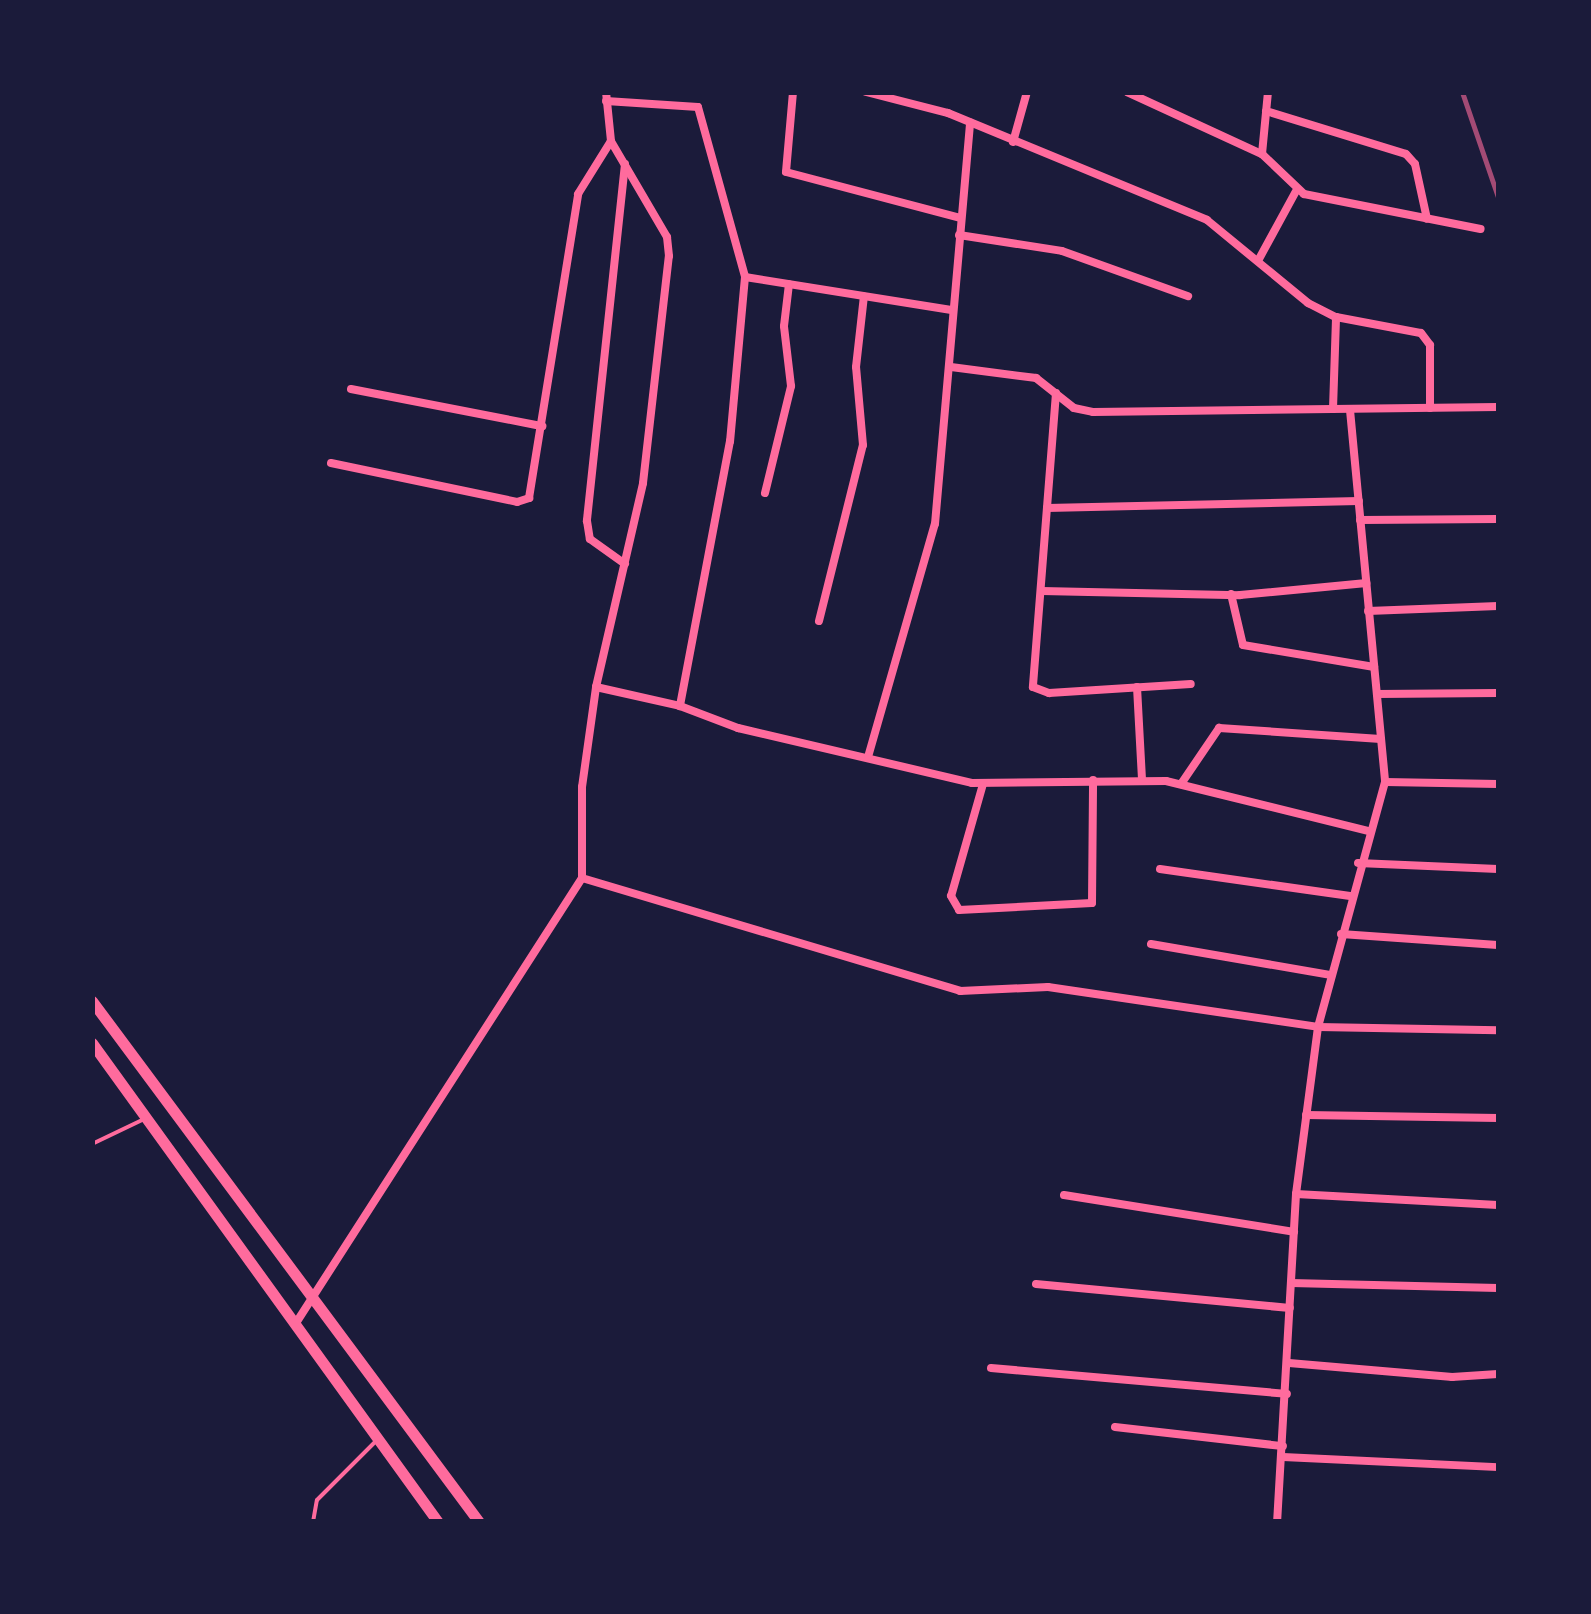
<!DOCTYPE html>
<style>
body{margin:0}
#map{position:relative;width:1591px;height:1614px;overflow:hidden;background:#1b1b3a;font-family:"Exo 2",sans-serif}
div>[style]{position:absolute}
.service>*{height:4px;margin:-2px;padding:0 2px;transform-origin:2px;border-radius:2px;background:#ff6b9d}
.minor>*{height:8px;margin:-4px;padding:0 4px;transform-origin:4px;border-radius:4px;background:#ff6b9d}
.primary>*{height:11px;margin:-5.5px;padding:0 5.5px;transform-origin:5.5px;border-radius:5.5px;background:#ff6b9d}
.rail>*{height:5px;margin:-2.5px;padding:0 2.5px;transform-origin:2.5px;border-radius:2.5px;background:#a44b75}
span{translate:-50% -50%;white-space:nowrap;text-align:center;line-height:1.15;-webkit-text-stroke:10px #1b1b3a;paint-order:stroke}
.frame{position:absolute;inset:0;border:95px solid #1b1b3a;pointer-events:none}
</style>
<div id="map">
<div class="service">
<div style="left:92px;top:1144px;width:55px;rotate:-25.6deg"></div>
<div style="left:313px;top:1522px;width:22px;rotate:-80deg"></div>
<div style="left:317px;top:1500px;width:82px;rotate:-45deg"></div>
</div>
<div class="minor">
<div style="left:793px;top:92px;width:80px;rotate:95deg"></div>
<div style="left:786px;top:172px;width:180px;rotate:14.8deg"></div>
<div style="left:866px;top:92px;width:85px;rotate:14.4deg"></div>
<div style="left:948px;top:113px;width:280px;rotate:22.4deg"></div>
<div style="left:1207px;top:220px;width:131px;rotate:39.4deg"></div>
<div style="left:1308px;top:303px;width:31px;rotate:27deg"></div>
<div style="left:1336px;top:317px;width:86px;rotate:10.7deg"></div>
<div style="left:1421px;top:333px;width:15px;rotate:53deg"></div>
<div style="left:1430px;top:345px;width:63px;rotate:90deg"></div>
<div style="left:1127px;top:92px;width:149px;rotate:24.7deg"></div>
<div style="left:1262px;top:154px;width:58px;rotate:43.6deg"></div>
<div style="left:1304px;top:194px;width:180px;rotate:11.2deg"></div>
<div style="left:606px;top:101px;width:92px;rotate:3.7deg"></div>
<div style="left:698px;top:107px;width:176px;rotate:74.5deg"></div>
<div style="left:745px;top:277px;width:165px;rotate:95.2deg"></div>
<div style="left:730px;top:441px;width:270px;rotate:100.7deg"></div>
<div style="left:1266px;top:111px;width:146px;rotate:17.1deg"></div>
<div style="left:1406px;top:154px;width:13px;rotate:48deg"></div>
<div style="left:1415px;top:164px;width:56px;rotate:77.7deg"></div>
<div style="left:1013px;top:142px;width:52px;rotate:-74.4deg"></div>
<div style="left:1262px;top:154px;width:62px;rotate:-84.5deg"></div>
<div style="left:625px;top:164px;width:359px;rotate:96.1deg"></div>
<div style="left:587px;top:521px;width:18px;rotate:81deg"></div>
<div style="left:590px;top:539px;width:43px;rotate:35.5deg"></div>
<div style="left:959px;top:235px;width:104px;rotate:8.8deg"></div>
<div style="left:1062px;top:251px;width:134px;rotate:19.7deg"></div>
<div style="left:1259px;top:259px;width:77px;rotate:-61.4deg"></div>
<div style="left:745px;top:277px;width:209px;rotate:9.1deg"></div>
<div style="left:951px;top:367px;width:86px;rotate:7.4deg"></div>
<div style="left:1036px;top:378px;width:48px;rotate:38.3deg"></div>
<div style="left:1074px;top:408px;width:19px;rotate:12deg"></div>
<div style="left:1093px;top:412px;width:405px;rotate:-0.7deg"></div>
<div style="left:351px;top:389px;width:195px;rotate:11deg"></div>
<div style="left:1056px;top:393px;width:295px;rotate:94.5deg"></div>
<div style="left:1033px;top:687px;width:17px;rotate:21deg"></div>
<div style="left:1049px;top:693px;width:142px;rotate:-3.6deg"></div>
<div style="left:1333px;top:409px;width:92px;rotate:-88.1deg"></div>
<div style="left:1350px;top:410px;width:374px;rotate:84.6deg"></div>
<div style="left:1385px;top:782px;width:254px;rotate:105.3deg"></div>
<div style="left:1318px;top:1027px;width:180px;rotate:1deg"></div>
<div style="left:331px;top:463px;width:190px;rotate:11.8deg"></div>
<div style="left:517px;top:502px;width:13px;rotate:-18deg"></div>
<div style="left:529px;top:498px;width:308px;rotate:-80.8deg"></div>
<div style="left:578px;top:194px;width:62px;rotate:-58.1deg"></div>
<div style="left:765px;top:493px;width:110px;rotate:-76.3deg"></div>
<div style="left:791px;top:386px;width:60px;rotate:-96.7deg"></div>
<div style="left:784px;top:326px;width:42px;rotate:-83.2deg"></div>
<div style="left:1047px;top:508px;width:312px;rotate:-1.3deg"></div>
<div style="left:1360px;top:520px;width:138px;rotate:-0.4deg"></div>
<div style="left:1042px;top:591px;width:198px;rotate:1.2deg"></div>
<div style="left:1240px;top:595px;width:127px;rotate:-5.4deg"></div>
<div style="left:1231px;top:594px;width:52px;rotate:76.8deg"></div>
<div style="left:1243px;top:645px;width:133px;rotate:9.5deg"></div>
<div style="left:1368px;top:611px;width:130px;rotate:-2.2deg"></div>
<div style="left:819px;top:621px;width:181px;rotate:-76deg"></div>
<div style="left:863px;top:445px;width:78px;rotate:-95.1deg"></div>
<div style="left:856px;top:367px;width:71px;rotate:-83.6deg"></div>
<div style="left:596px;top:687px;width:86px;rotate:12.7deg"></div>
<div style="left:680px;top:706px;width:62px;rotate:20.8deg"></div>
<div style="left:738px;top:728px;width:240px;rotate:13.2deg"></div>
<div style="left:972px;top:783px;width:194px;rotate:-0.6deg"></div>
<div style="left:1166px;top:781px;width:208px;rotate:13.9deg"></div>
<div style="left:1137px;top:687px;width:92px;rotate:86.9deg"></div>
<div style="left:1377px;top:694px;width:121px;rotate:-0.5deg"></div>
<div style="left:868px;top:757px;width:242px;rotate:-74deg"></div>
<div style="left:935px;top:524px;width:403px;rotate:-85deg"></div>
<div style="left:1385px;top:782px;width:113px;rotate:1deg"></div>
<div style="left:983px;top:784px;width:116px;rotate:105.9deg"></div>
<div style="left:951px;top:896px;width:16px;rotate:60deg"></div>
<div style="left:959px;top:910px;width:133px;rotate:-3deg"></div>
<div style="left:1092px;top:903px;width:123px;rotate:-89.5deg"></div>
<div style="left:1181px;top:784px;width:68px;rotate:-55.8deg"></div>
<div style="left:1219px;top:728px;width:162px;rotate:3.9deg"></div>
<div style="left:1358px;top:863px;width:140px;rotate:2.5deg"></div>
<div style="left:1160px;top:869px;width:192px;rotate:8.1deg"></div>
<div style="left:582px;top:878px;width:395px;rotate:16.6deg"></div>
<div style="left:960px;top:991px;width:88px;rotate:-2.6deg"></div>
<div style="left:1048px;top:987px;width:273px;rotate:8.4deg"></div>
<div style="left:1318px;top:1027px;width:168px;rotate:97.5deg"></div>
<div style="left:1296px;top:1194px;width:329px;rotate:93.3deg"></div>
<div style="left:1341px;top:934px;width:157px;rotate:4deg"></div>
<div style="left:1151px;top:944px;width:183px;rotate:9.8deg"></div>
<div style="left:1306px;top:1115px;width:192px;rotate:0.9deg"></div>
<div style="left:1296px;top:1194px;width:202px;rotate:3.1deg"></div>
<div style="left:1064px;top:1195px;width:233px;rotate:9.1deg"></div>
<div style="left:1291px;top:1283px;width:207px;rotate:1.4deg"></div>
<div style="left:1036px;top:1284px;width:255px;rotate:5.4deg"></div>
<div style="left:296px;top:1323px;width:529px;rotate:-57.27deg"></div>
<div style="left:582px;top:878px;width:91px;rotate:-90deg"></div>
<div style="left:582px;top:787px;width:101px;rotate:-82deg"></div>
<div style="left:596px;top:687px;width:209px;rotate:-77deg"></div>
<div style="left:643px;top:483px;width:228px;rotate:-83.5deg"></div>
<div style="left:669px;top:256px;width:19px;rotate:-96deg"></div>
<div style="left:667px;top:237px;width:111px;rotate:-120.3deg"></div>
<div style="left:611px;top:141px;width:49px;rotate:-95.8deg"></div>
<div style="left:1289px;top:1363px;width:164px;rotate:4.9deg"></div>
<div style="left:1452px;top:1377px;width:46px;rotate:-3.7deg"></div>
<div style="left:991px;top:1368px;width:297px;rotate:5deg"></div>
<div style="left:1115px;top:1427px;width:169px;rotate:6.5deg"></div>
<div style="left:1283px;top:1457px;width:215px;rotate:2.7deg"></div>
</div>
<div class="primary">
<div style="left:92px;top:1001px;width:649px;rotate:53.39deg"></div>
<div style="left:92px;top:1043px;width:591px;rotate:54.16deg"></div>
</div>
<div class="rail">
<div style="left:1462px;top:92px;width:111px;rotate:71.1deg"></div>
</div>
<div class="frame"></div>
</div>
